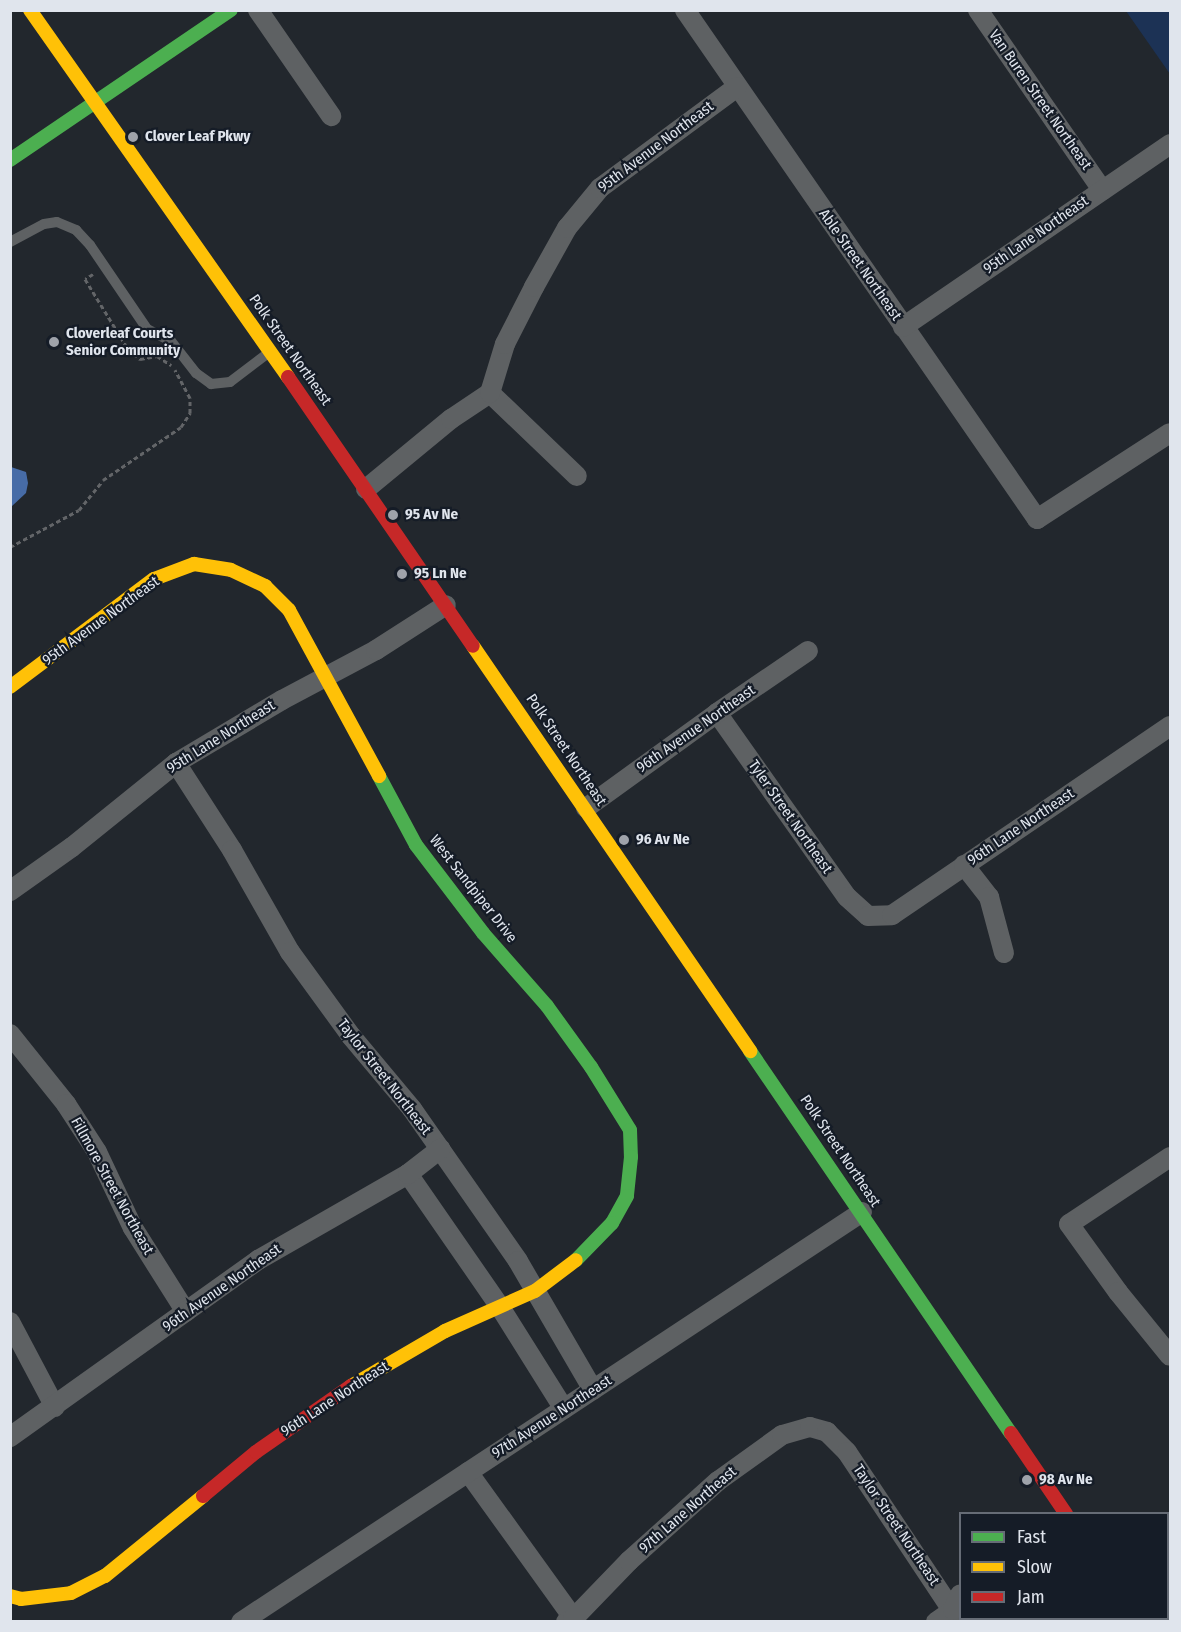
<!DOCTYPE html>
<style>
body{margin:0}
#map{position:relative;width:1181px;height:1632px;overflow:hidden;background:#22272d;font-family:"Fira Sans Condensed",sans-serif}
div>[style]{position:absolute}
.green>*{inset:0;background:#1c3255}
.water>*{inset:0;background:#476ca7}
.path>*{height:3px;margin-top:-1.5px;transform-origin:0;background:repeating-linear-gradient(90deg,#636568 0 4.5px,transparent 0 7.5px)}
.lane>*{height:10px;margin:-5px;padding:0 5px;transform-origin:5px;border-radius:5px;background:#5e6163}
.street>*{height:20px;margin:-10px;padding:0 10px;transform-origin:10px;border-radius:10px;background:#5e6163}
.fast>*{height:14px;margin:-7px;padding:0 7px;transform-origin:7px;border-radius:7px;background:#4caf50}
.slow>*{height:14px;margin:-7px;padding:0 7px;transform-origin:7px;border-radius:7px;background:#ffc107}
.jam>*{height:14px;margin:-7px;padding:0 7px;transform-origin:7px;border-radius:7px;background:#c62828}
.dots>*{width:16px;height:16px;translate:-50% -50%;box-sizing:border-box;border:3px solid #151c27;border-radius:50%}
span{translate:-50% -50%;white-space:nowrap;text-align:center;line-height:1.15;-webkit-text-stroke:4.5px #151c27;paint-order:stroke}
.street-label{font-size:15px;color:#e0e5ed}
.poi-label{font-size:15px;color:#e0e5ed;font-weight:700}
.left{translate:0 -50%;text-align:left}
.frame{position:absolute;inset:0;border:12px solid #e0e5ed;pointer-events:none}
.legend{position:absolute;left:959px;top:1512px;width:210px;height:108px;box-sizing:border-box;background:#151c27;border:2px solid #666c76;margin:0;padding:8px 10px;list-style:none;font-size:18px;color:#e0e5ed}
.legend li{display:flex;align-items:center;gap:12px;height:30px}
.legend b{width:30px;border:2px solid #666c76}
</style>
<div id="map">
<div class="green">
<div style="clip-path:polygon(1126px 11px,1170px 11px,1170px 74px)"></div>
</div>
<div class="water">
<div style="clip-path:polygon(11px 467px,26px 472px,28px 483px,26px 493px,11px 507px)"></div>
</div>
<div class="path">
<div style="left:93px;top:274px;width:9px;rotate:148deg"></div>
<div style="left:85px;top:279px;width:82px;rotate:58.4deg"></div>
<div style="left:128px;top:349px;width:16px;rotate:40deg"></div>
<div style="left:140px;top:359px;width:17px;rotate:-10deg"></div>
<div style="left:157px;top:356px;width:17px;rotate:33deg"></div>
<div style="left:10px;top:547px;width:78px;rotate:-28.2deg"></div>
<div style="left:79px;top:510px;width:38px;rotate:-51deg"></div>
<div style="left:103px;top:480px;width:94px;rotate:-34.2deg"></div>
<div style="left:181px;top:427px;width:17px;rotate:-57deg"></div>
<div style="left:190px;top:413px;width:15px;rotate:-90deg"></div>
<div style="left:190px;top:398px;width:32px;rotate:-118deg"></div>
</div>
<div class="lane">
<div style="left:10px;top:242px;width:38px;rotate:-28deg"></div>
<div style="left:44px;top:224px;width:13px;rotate:-9deg"></div>
<div style="left:57px;top:222px;width:21px;rotate:23deg"></div>
<div style="left:76px;top:230px;width:21px;rotate:47deg"></div>
<div style="left:90px;top:245px;width:102px;rotate:55.8deg"></div>
<div style="left:147px;top:329px;width:27px;rotate:27deg"></div>
<div style="left:171px;top:341px;width:41px;rotate:52deg"></div>
<div style="left:196px;top:373px;width:19px;rotate:36deg"></div>
<div style="left:211px;top:384px;width:19px;rotate:-6deg"></div>
<div style="left:230px;top:382px;width:48px;rotate:-37.3deg"></div>
</div>
<div class="street">
<div style="left:258px;top:10px;width:129px;rotate:55.4deg"></div>
<div style="left:685px;top:10px;width:619px;rotate:55.33deg"></div>
<div style="left:1037px;top:519px;width:158px;rotate:-32.9deg"></div>
<div style="left:978px;top:10px;width:219px;rotate:55.4deg"></div>
<div style="left:903px;top:327px;width:324px;rotate:-34.4deg"></div>
<div style="left:490px;top:393px;width:120px;rotate:43.7deg"></div>
<div style="left:366px;top:489px;width:110px;rotate:-39.5deg"></div>
<div style="left:451px;top:419px;width:47px;rotate:-33.7deg"></div>
<div style="left:490px;top:393px;width:51px;rotate:-73deg"></div>
<div style="left:505px;top:344px;width:64px;rotate:-63deg"></div>
<div style="left:534px;top:287px;width:68px;rotate:-60.8deg"></div>
<div style="left:567px;top:228px;width:52px;rotate:-50.5deg"></div>
<div style="left:600px;top:188px;width:170px;rotate:-36.4deg"></div>
<div style="left:717px;top:713px;width:225px;rotate:54.8deg"></div>
<div style="left:847px;top:897px;width:28px;rotate:42deg"></div>
<div style="left:868px;top:916px;width:24px;rotate:-2deg"></div>
<div style="left:892px;top:915px;width:336px;rotate:-34.2deg"></div>
<div style="left:176px;top:763px;width:103px;rotate:57.2deg"></div>
<div style="left:232px;top:850px;width:117px;rotate:60.4deg"></div>
<div style="left:290px;top:952px;width:104px;rotate:54deg"></div>
<div style="left:351px;top:1036px;width:95px;rotate:50.1deg"></div>
<div style="left:412px;top:1109px;width:49px;rotate:55deg"></div>
<div style="left:440px;top:1149px;width:136px;rotate:55.1deg"></div>
<div style="left:518px;top:1261px;width:149px;rotate:59.8deg"></div>
<div style="left:586px;top:808px;width:162px;rotate:-35.9deg"></div>
<div style="left:717px;top:713px;width:110px;rotate:-34.3deg"></div>
<div style="left:964px;top:865px;width:41px;rotate:52deg"></div>
<div style="left:989px;top:897px;width:58px;rotate:75deg"></div>
<div style="left:10px;top:891px;width:76px;rotate:-35.4deg"></div>
<div style="left:72px;top:847px;width:134px;rotate:-38.9deg"></div>
<div style="left:176px;top:763px;width:123px;rotate:-30.7deg"></div>
<div style="left:282px;top:700px;width:106px;rotate:-28deg"></div>
<div style="left:376px;top:650px;width:83px;rotate:-32.7deg"></div>
<div style="left:10px;top:1034px;width:90px;rotate:51.3deg"></div>
<div style="left:66px;top:1104px;width:57px;rotate:57.1deg"></div>
<div style="left:97px;top:1152px;width:84px;rotate:64.7deg"></div>
<div style="left:133px;top:1228px;width:99px;rotate:57.8deg"></div>
<div style="left:1170px;top:1157px;width:121px;rotate:146.4deg"></div>
<div style="left:1069px;top:1224px;width:84px;rotate:54.2deg"></div>
<div style="left:1118px;top:1292px;width:82px;rotate:50.9deg"></div>
<div style="left:408px;top:1174px;width:162px;rotate:55.3deg"></div>
<div style="left:500px;top:1307px;width:120px;rotate:57.9deg"></div>
<div style="left:10px;top:1322px;width:96px;rotate:62.1deg"></div>
<div style="left:10px;top:1437px;width:305px;rotate:-35.5deg"></div>
<div style="left:258px;top:1260px;width:173px;rotate:-29.8deg"></div>
<div style="left:408px;top:1174px;width:41px;rotate:-38deg"></div>
<div style="left:468px;top:1472px;width:185px;rotate:54.2deg"></div>
<div style="left:241px;top:1622px;width:744px;rotate:-33.43deg"></div>
<div style="left:566px;top:1622px;width:8px;rotate:-23deg"></div>
<div style="left:573px;top:1619px;width:81px;rotate:-46deg"></div>
<div style="left:629px;top:1561px;width:120px;rotate:-42deg"></div>
<div style="left:718px;top:1481px;width:79px;rotate:-35.7deg"></div>
<div style="left:782px;top:1435px;width:29px;rotate:-16deg"></div>
<div style="left:810px;top:1427px;width:18px;rotate:16deg"></div>
<div style="left:827px;top:1432px;width:28px;rotate:45deg"></div>
<div style="left:847px;top:1452px;width:204px;rotate:56.4deg"></div>
<div style="left:936px;top:1622px;width:21px;rotate:-35deg"></div>
<div style="left:953px;top:1610px;width:17px;rotate:-66deg"></div>
</div>
<div class="fast">
<div style="left:10px;top:160px;width:267px;rotate:-34.2deg"></div>
<div style="left:379px;top:776px;width:78px;rotate:61.8deg"></div>
<div style="left:416px;top:845px;width:111px;rotate:52.7deg"></div>
<div style="left:483px;top:933px;width:97px;rotate:48.8deg"></div>
<div style="left:547px;top:1006px;width:75px;rotate:54.2deg"></div>
<div style="left:591px;top:1067px;width:74px;rotate:58.2deg"></div>
<div style="left:630px;top:1130px;width:27px;rotate:88deg"></div>
<div style="left:631px;top:1157px;width:39px;rotate:96deg"></div>
<div style="left:627px;top:1196px;width:31px;rotate:119deg"></div>
<div style="left:612px;top:1223px;width:52px;rotate:134.2deg"></div>
<div style="left:750px;top:1051px;width:463px;rotate:55.7deg"></div>
<div style="left:1135px;top:1618px;width:4px;rotate:63deg"></div>
</div>
<div class="slow">
<div style="left:30px;top:10px;width:449px;rotate:54.9deg"></div>
<div style="left:473px;top:646px;width:491px;rotate:55.6deg"></div>
<div style="left:10px;top:687px;width:180px;rotate:-36.9deg"></div>
<div style="left:154px;top:579px;width:43px;rotate:-20.6deg"></div>
<div style="left:194px;top:564px;width:37px;rotate:9deg"></div>
<div style="left:231px;top:570px;width:38px;rotate:25deg"></div>
<div style="left:265px;top:586px;width:34px;rotate:45deg"></div>
<div style="left:289px;top:610px;width:189px;rotate:61.5deg"></div>
<div style="left:351px;top:1386px;width:109px;rotate:-30.3deg"></div>
<div style="left:445px;top:1331px;width:98px;rotate:-24deg"></div>
<div style="left:535px;top:1291px;width:51px;rotate:-37.1deg"></div>
<div style="left:10px;top:1596px;width:11px;rotate:15deg"></div>
<div style="left:21px;top:1599px;width:50px;rotate:-6.8deg"></div>
<div style="left:71px;top:1593px;width:38px;rotate:-27deg"></div>
<div style="left:105px;top:1576px;width:127px;rotate:-39.2deg"></div>
</div>
<div class="jam">
<div style="left:288px;top:377px;width:326px;rotate:55.5deg"></div>
<div style="left:1011px;top:1433px;width:98px;rotate:55.8deg"></div>
<div style="left:203px;top:1496px;width:69px;rotate:-39.7deg"></div>
<div style="left:256px;top:1452px;width:116px;rotate:-34.8deg"></div>
</div>
<div class="dots">
<div style="left:133px;top:137px;background:#9ea2aa"></div>
<div style="left:54px;top:342px;background:#9ea2aa"></div>
<div style="left:393px;top:515px;background:#9ea2aa"></div>
<div style="left:402px;top:574px;background:#9ea2aa"></div>
<div style="left:624px;top:840px;background:#9ea2aa"></div>
<div style="left:1027px;top:1480px;background:#9ea2aa"></div>
</div>
<div class="street-label">
<span style="left:1040px;top:100px;rotate:55deg">Van Buren Street Northeast</span>
<span style="left:656px;top:147px;rotate:-37deg">95th Avenue Northeast</span>
<span style="left:1036px;top:235px;rotate:-35deg">95th Lane Northeast</span>
<span style="left:860px;top:265px;rotate:55deg">Able Street Northeast</span>
<span style="left:290px;top:350px;rotate:55deg">Polk Street Northeast</span>
<span style="left:101px;top:621px;rotate:-36deg">95th Avenue Northeast</span>
<span style="left:696px;top:729px;rotate:-35deg">96th Avenue Northeast</span>
<span style="left:221px;top:737px;rotate:-32deg">95th Lane Northeast</span>
<span style="left:566px;top:750px;rotate:56deg">Polk Street Northeast</span>
<span style="left:790px;top:817px;rotate:55deg">Tyler Street Northeast</span>
<span style="left:1021px;top:827px;rotate:-34deg">96th Lane Northeast</span>
<span style="left:473px;top:889px;rotate:52deg">West Sandpiper Drive</span>
<span style="left:384px;top:1077px;rotate:52deg">Taylor Street Northeast</span>
<span style="left:840px;top:1151px;rotate:56deg">Polk Street Northeast</span>
<span style="left:112px;top:1186px;rotate:61deg">Fillmore Street Northeast</span>
<span style="left:222px;top:1288px;rotate:-35deg">96th Avenue Northeast</span>
<span style="left:335px;top:1399px;rotate:-33deg">96th Lane Northeast</span>
<span style="left:552px;top:1417px;rotate:-33deg">97th Avenue Northeast</span>
<span style="left:688px;top:1510px;rotate:-41deg">97th Lane Northeast</span>
<span style="left:896px;top:1525px;rotate:56deg">Taylor Street Northeast</span>
</div>
<div class="poi-label">
<span class="left" style="left:145px;top:137px">Clover Leaf Pkwy</span>
<span class="left" style="left:66px;top:342px">Cloverleaf Courts<br>Senior Community</span>
<span class="left" style="left:405px;top:515px">95 Av Ne</span>
<span class="left" style="left:414px;top:574px">95 Ln Ne</span>
<span class="left" style="left:636px;top:840px">96 Av Ne</span>
<span class="left" style="left:1039px;top:1480px">98 Av Ne</span>
</div>
<div class="frame"></div>
<ul class="legend">
<li><b style="height:8px;background:#4caf50"></b>Fast</li>
<li><b style="height:8px;background:#ffc107"></b>Slow</li>
<li><b style="height:8px;background:#c62828"></b>Jam</li>
</ul>
</div>
